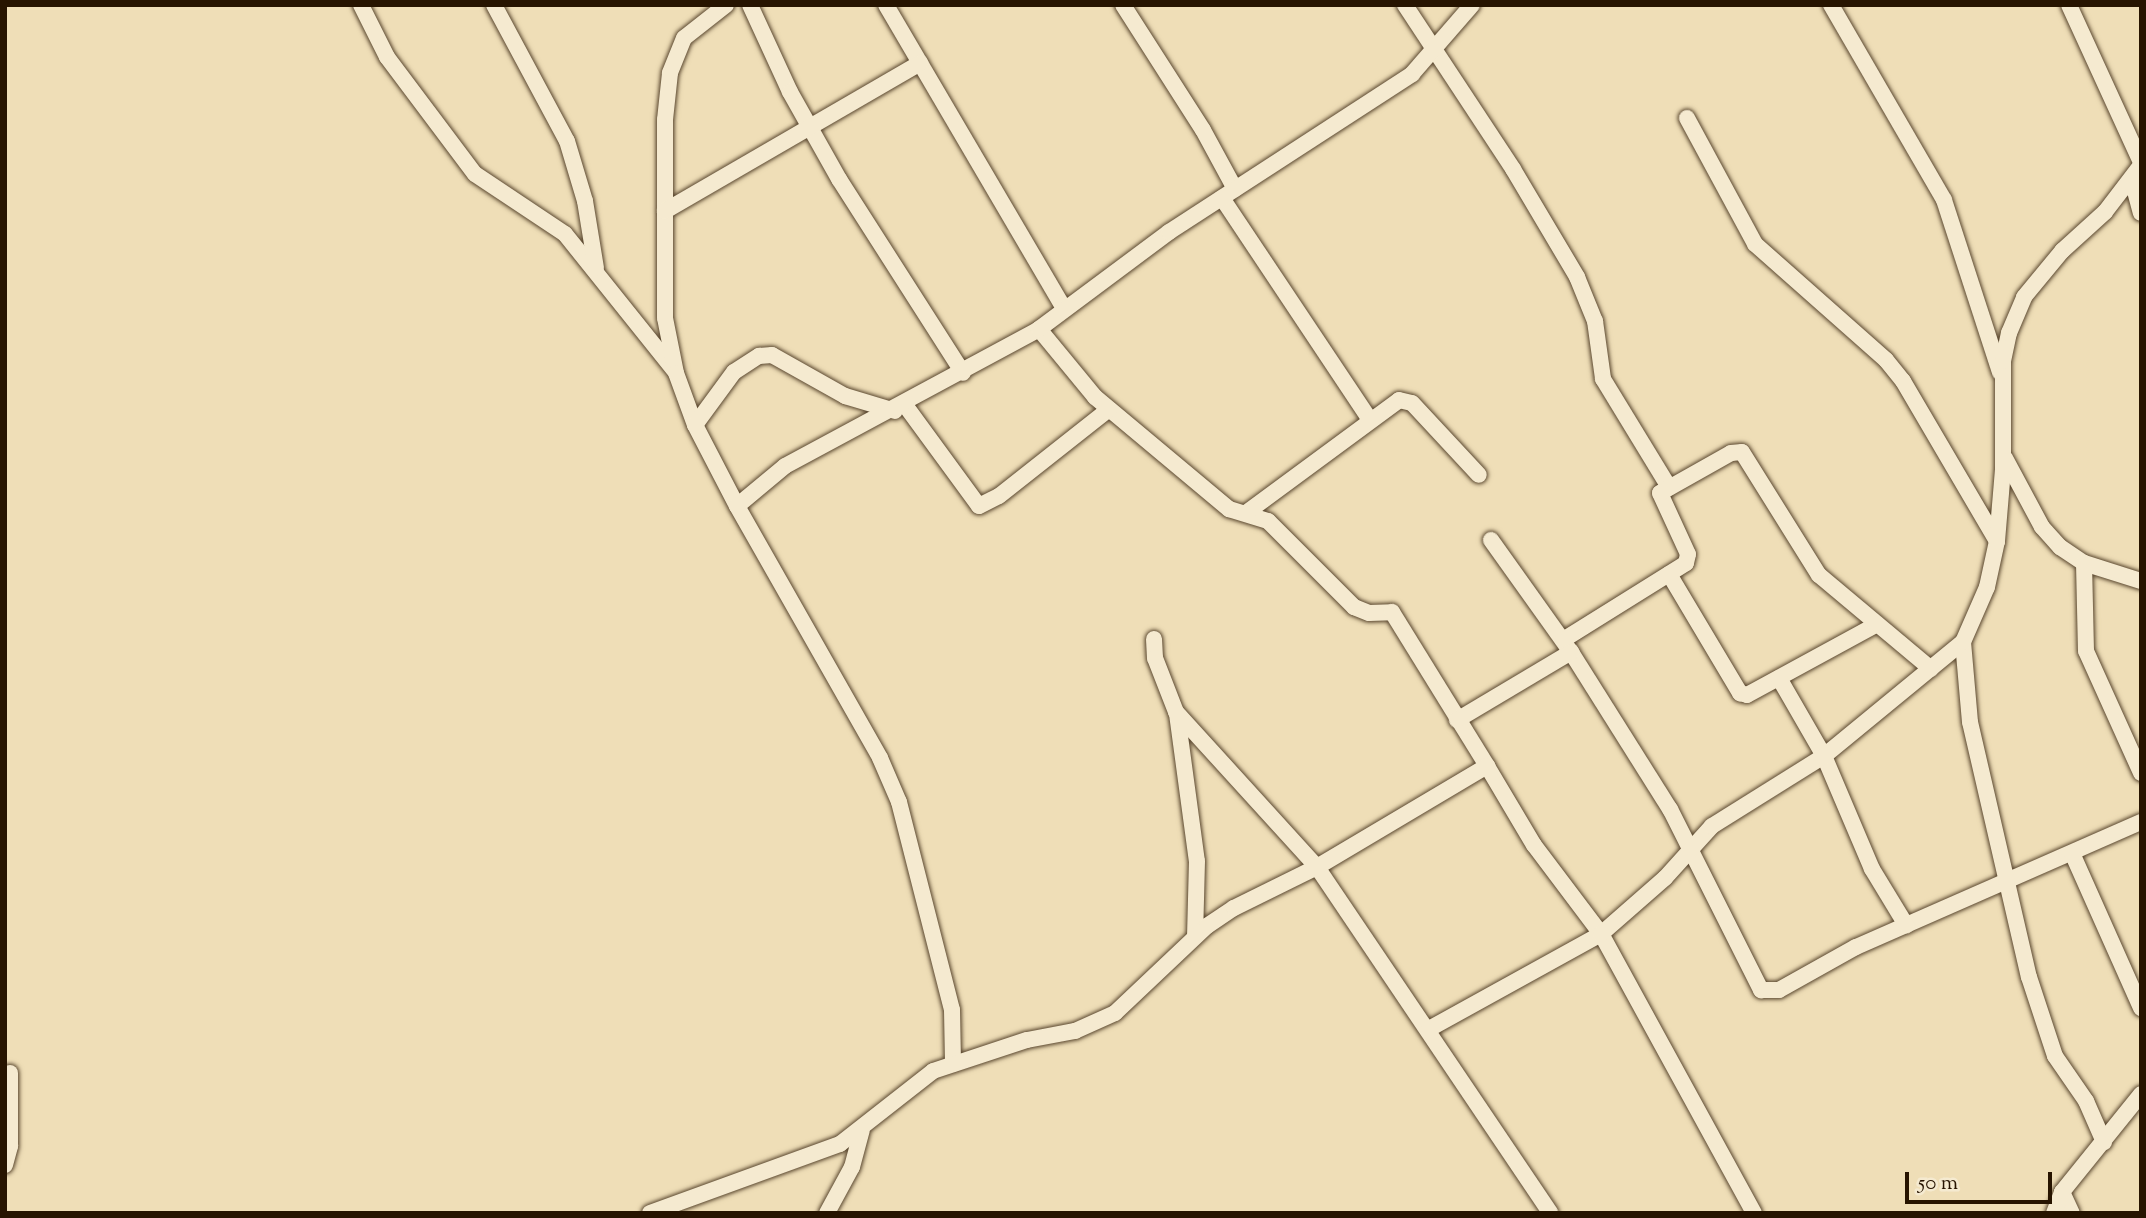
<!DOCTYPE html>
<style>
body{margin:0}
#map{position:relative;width:2146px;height:1218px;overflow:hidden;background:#efdeb7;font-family:"Sorts Mill Goudy",serif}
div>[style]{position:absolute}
.roads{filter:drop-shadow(0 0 2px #59462e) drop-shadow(0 0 2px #59462e)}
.minor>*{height:16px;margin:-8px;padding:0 8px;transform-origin:8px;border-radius:8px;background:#f5ead0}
span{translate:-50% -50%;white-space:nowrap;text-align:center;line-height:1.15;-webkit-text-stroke:7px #f5ead0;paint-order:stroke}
.frame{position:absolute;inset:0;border:7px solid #271400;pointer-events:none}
.scale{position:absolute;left:1905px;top:1172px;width:147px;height:32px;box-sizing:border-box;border:4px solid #271400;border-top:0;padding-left:9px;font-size:21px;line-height:24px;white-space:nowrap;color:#271400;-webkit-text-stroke:5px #f5ead0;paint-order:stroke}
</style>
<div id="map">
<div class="roads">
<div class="minor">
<div style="left:361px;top:5px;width:58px;rotate:63.4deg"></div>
<div style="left:387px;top:57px;width:146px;rotate:53.1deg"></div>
<div style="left:475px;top:174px;width:108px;rotate:33.7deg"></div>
<div style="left:565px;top:234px;width:174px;rotate:51.3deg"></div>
<div style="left:494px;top:5px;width:154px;rotate:61.8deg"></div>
<div style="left:567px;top:141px;width:63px;rotate:73.3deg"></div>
<div style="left:585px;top:201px;width:68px;rotate:80.7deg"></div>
<div style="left:726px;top:5px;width:53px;rotate:141.8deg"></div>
<div style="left:684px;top:38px;width:38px;rotate:112deg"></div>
<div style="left:670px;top:73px;width:47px;rotate:96.1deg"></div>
<div style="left:665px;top:120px;width:198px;rotate:90deg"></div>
<div style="left:665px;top:318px;width:56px;rotate:78.7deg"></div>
<div style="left:676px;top:373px;width:55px;rotate:69.9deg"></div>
<div style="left:695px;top:425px;width:91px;rotate:62.6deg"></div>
<div style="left:737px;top:506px;width:290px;rotate:60.4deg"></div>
<div style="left:880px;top:758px;width:48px;rotate:66.6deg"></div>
<div style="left:899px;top:802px;width:215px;rotate:75.7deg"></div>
<div style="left:952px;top:1010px;width:54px;rotate:88.9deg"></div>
<div style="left:750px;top:5px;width:96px;rotate:65.3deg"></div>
<div style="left:790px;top:92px;width:100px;rotate:60.6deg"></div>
<div style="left:839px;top:179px;width:230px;rotate:57.4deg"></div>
<div style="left:886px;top:5px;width:352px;rotate:59.6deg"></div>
<div style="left:1123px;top:5px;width:148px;rotate:57.4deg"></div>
<div style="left:1203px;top:130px;width:67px;rotate:61.5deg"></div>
<div style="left:1405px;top:5px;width:196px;rotate:56.6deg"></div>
<div style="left:1513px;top:169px;width:126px;rotate:59.3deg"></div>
<div style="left:1577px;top:277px;width:48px;rotate:67.8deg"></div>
<div style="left:1595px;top:321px;width:59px;rotate:82.1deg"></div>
<div style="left:1603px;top:379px;width:127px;rotate:58.6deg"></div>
<div style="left:1831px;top:5px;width:225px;rotate:59.9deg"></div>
<div style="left:1944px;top:200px;width:181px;rotate:72deg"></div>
<div style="left:2069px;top:5px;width:173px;rotate:65.4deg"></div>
<div style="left:1687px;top:118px;width:143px;rotate:61.6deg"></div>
<div style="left:1755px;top:244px;width:175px;rotate:41.5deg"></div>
<div style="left:1886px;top:360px;width:27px;rotate:51deg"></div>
<div style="left:1903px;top:381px;width:186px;rotate:59.6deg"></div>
<div style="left:2132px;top:180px;width:34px;rotate:75deg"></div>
<div style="left:1222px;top:198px;width:267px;rotate:56.3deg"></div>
<div style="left:665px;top:211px;width:295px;rotate:-30.1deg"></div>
<div style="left:1039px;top:329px;width:88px;rotate:50.5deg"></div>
<div style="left:1095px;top:397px;width:175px;rotate:39.9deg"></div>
<div style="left:1229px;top:509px;width:41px;rotate:17.1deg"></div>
<div style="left:1268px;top:521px;width:122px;rotate:45deg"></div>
<div style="left:1354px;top:607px;width:16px;rotate:22deg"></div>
<div style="left:1369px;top:613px;width:23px;rotate:-2deg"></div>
<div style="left:1392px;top:612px;width:181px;rotate:58.3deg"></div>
<div style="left:905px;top:405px;width:125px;rotate:53.8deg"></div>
<div style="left:979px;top:506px;width:22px;rotate:-27deg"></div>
<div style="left:999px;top:496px;width:140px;rotate:-38.3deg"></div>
<div style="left:695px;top:425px;width:66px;rotate:-53.7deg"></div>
<div style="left:734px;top:372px;width:30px;rotate:-33deg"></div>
<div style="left:759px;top:356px;width:13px;rotate:-4deg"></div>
<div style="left:772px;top:355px;width:84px;rotate:29.3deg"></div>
<div style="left:845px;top:396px;width:52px;rotate:16.7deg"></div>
<div style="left:2005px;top:458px;width:78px;rotate:61.8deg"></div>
<div style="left:2042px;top:527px;width:27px;rotate:48deg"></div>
<div style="left:2060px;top:547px;width:29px;rotate:34deg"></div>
<div style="left:2084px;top:563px;width:60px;rotate:17.5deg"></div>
<div style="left:737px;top:506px;width:62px;rotate:-39.8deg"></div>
<div style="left:785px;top:466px;width:289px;rotate:-28.3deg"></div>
<div style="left:1039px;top:329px;width:162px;rotate:-36.7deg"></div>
<div style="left:1169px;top:232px;width:290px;rotate:-33deg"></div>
<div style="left:1412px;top:74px;width:91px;rotate:-49deg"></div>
<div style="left:1246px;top:513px;width:190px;rotate:-36.4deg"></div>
<div style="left:1399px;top:400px;width:13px;rotate:13deg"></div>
<div style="left:1412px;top:403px;width:98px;rotate:47.1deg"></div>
<div style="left:1491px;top:540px;width:138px;rotate:54.5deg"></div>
<div style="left:1571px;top:652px;width:186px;rotate:57.8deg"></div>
<div style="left:1670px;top:809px;width:203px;rotate:63.3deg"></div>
<div style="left:1761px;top:990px;width:18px"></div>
<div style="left:1779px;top:990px;width:88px;rotate:-29.2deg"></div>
<div style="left:1856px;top:947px;width:311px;rotate:-23.7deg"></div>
<div style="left:2084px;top:563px;width:88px;rotate:88.7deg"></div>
<div style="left:2086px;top:651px;width:134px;rotate:65.7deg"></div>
<div style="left:1669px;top:574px;width:139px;rotate:59.2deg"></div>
<div style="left:1740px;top:693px;width:7px;rotate:16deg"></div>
<div style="left:1747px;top:695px;width:148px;rotate:-28.6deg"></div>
<div style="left:1154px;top:639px;width:19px;rotate:87deg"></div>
<div style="left:1155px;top:658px;width:58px;rotate:68.7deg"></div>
<div style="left:1176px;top:712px;width:210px;rotate:47.7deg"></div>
<div style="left:1317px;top:867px;width:417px;rotate:56deg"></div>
<div style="left:1563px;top:640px;width:145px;rotate:-32deg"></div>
<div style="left:1686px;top:563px;width:9px;rotate:-77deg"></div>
<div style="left:1688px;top:554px;width:67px;rotate:-114.7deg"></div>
<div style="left:1660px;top:493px;width:81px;rotate:-29.4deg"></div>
<div style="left:1731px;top:453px;width:11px;rotate:-5deg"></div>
<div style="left:1742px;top:452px;width:145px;rotate:58deg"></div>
<div style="left:1819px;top:575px;width:146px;rotate:40deg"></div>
<div style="left:1963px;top:642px;width:80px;rotate:85deg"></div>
<div style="left:1970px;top:722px;width:262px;rotate:77deg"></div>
<div style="left:2029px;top:977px;width:83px;rotate:71.8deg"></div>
<div style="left:2055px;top:1056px;width:55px;rotate:55.4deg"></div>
<div style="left:2086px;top:1101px;width:45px;rotate:66.3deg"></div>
<div style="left:1779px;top:678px;width:90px;rotate:60deg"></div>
<div style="left:1824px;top:756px;width:123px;rotate:67deg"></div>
<div style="left:1872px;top:869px;width:66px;rotate:58.7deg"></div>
<div style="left:1177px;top:714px;width:148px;rotate:82.3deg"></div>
<div style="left:1197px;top:861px;width:75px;rotate:91.5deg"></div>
<div style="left:1457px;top:720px;width:133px;rotate:-30.8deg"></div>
<div style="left:2072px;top:853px;width:170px;rotate:66deg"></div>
<div style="left:5px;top:1165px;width:20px;rotate:-75deg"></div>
<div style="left:10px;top:1146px;width:73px;rotate:-90deg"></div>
<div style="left:2062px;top:1192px;width:23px;rotate:65deg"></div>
<div style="left:650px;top:1213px;width:202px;rotate:-20deg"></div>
<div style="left:840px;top:1144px;width:118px;rotate:-38.1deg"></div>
<div style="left:933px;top:1071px;width:99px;rotate:-18.3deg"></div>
<div style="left:1027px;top:1040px;width:49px;rotate:-10.6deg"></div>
<div style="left:1075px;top:1031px;width:44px;rotate:-24.2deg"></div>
<div style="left:1115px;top:1013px;width:127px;rotate:-43.4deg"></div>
<div style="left:1207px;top:926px;width:32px;rotate:-34deg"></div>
<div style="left:1234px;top:908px;width:93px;rotate:-26.3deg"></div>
<div style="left:1317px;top:867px;width:198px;rotate:-30.7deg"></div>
<div style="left:1487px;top:766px;width:92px;rotate:59.3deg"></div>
<div style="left:1534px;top:845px;width:111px;rotate:53deg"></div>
<div style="left:1601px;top:934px;width:196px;rotate:151.1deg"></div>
<div style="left:827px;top:1213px;width:52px;rotate:-61.5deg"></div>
<div style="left:852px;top:1167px;width:38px;rotate:-75deg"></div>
<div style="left:1754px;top:1213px;width:318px;rotate:-118.7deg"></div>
<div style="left:1601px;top:934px;width:85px;rotate:-41.2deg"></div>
<div style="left:1665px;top:878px;width:70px;rotate:-47.9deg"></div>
<div style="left:1712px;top:826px;width:132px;rotate:-32deg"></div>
<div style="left:1824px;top:756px;width:180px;rotate:-39.4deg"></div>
<div style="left:1963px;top:642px;width:60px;rotate:-66.4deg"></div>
<div style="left:1987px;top:587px;width:47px;rotate:-77.7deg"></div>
<div style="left:1997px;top:541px;width:72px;rotate:-85.2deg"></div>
<div style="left:2003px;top:469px;width:108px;rotate:-90deg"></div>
<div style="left:2003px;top:361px;width:29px;rotate:-78deg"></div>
<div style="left:2009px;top:333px;width:39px;rotate:-67deg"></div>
<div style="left:2024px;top:297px;width:60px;rotate:-50.4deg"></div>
<div style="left:2062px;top:251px;width:58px;rotate:-42.2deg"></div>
<div style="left:2105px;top:212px;width:59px;rotate:-52.5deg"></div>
<div style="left:2054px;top:1213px;width:22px;rotate:-69deg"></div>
<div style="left:2062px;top:1192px;width:126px;rotate:-51.1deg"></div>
</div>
</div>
<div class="frame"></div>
<div class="scale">50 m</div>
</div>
